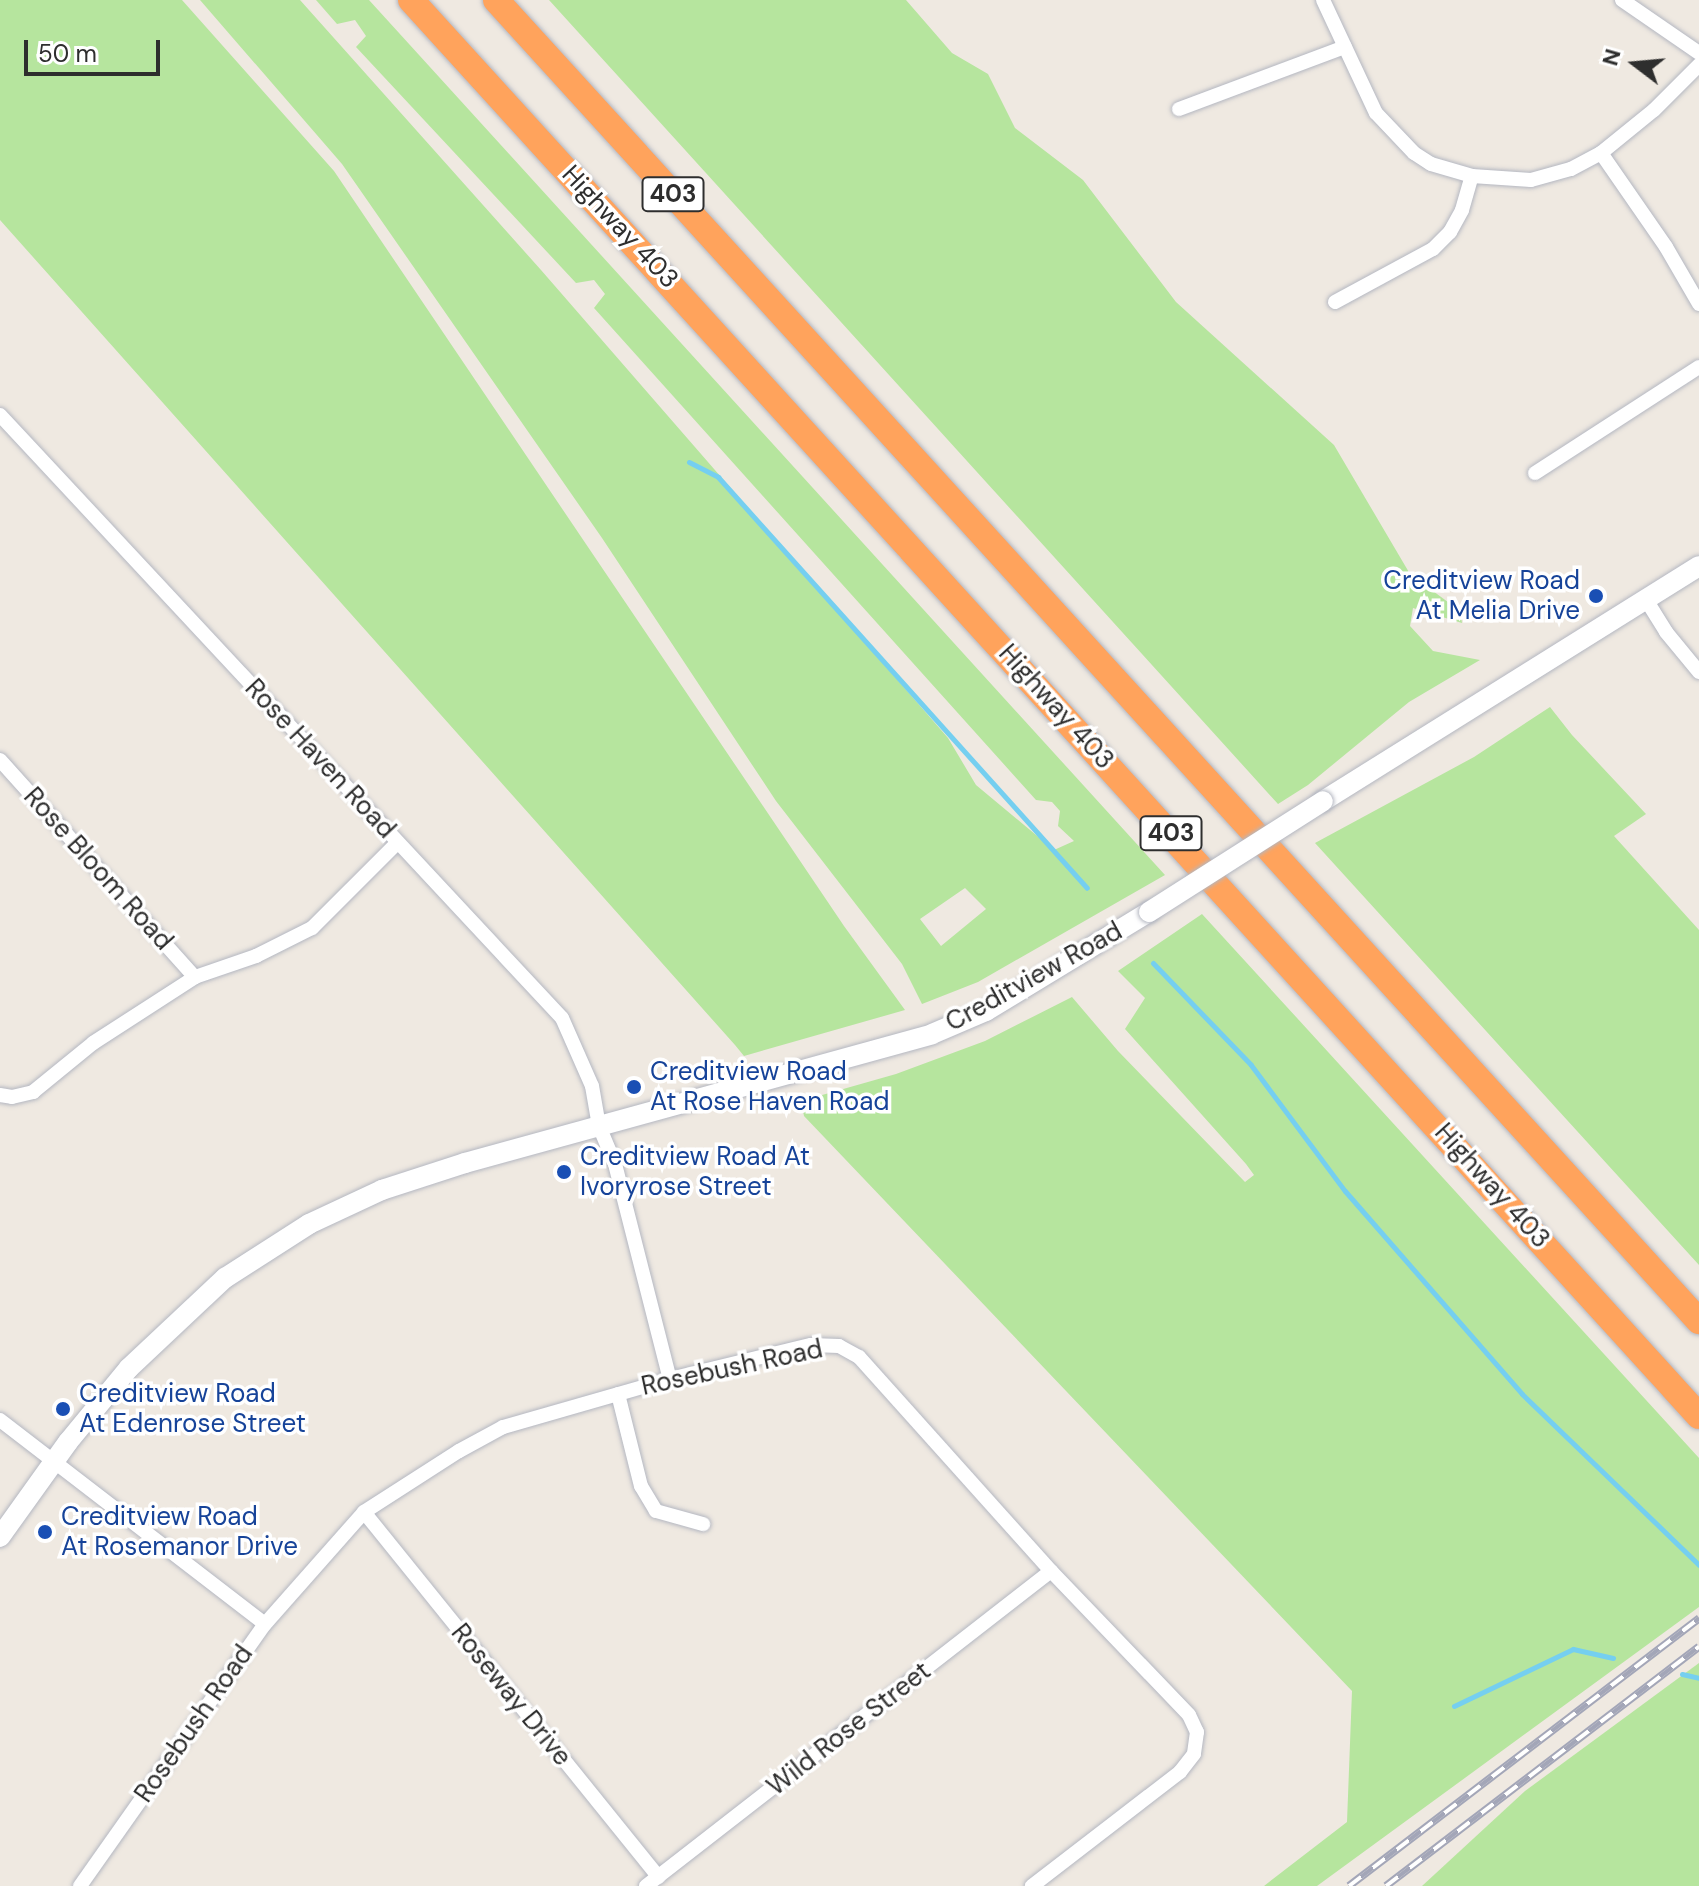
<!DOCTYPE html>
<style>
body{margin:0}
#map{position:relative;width:1699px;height:1886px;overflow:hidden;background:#efe9e1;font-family:"DM Sans",sans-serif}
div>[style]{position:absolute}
.green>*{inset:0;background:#b6e59e}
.stream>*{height:5px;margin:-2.5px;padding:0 2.5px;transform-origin:2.5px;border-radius:2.5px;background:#75cff0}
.roads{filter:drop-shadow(0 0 2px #b4b7c1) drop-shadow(0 0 2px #b4b7c1)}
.minor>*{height:14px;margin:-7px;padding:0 7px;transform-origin:7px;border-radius:7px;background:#fff}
.secondary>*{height:20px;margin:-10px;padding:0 10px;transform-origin:10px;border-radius:10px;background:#fff}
.motorway>*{height:26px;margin:-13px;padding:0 13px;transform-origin:13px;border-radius:13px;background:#ffa35c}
.rail>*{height:8px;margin-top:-4px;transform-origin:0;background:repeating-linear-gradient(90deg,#fff 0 15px,#a3a6b8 0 30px);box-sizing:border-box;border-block:2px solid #a3a6b8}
.bridges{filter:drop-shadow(0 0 2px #b4b7c1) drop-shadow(0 0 2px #b4b7c1)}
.secondary-bridge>*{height:20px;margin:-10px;padding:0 10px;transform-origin:10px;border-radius:10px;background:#fff}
.dots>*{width:22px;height:22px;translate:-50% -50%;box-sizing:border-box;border:4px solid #fff;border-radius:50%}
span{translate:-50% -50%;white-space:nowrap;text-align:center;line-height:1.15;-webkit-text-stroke:7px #fff;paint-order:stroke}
.shield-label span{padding:2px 6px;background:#fff;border:2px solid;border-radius:6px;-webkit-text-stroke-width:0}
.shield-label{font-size:24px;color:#2e2e2e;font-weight:700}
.street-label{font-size:26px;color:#2e2e2e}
.transit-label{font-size:26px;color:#164399}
.right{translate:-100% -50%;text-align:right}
.left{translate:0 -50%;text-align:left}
.north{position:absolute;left:1595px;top:24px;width:80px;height:80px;-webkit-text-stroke:6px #fff;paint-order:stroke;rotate:286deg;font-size:22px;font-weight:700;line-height:32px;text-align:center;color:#2e2e2e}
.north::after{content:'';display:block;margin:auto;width:28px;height:36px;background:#2e2e2e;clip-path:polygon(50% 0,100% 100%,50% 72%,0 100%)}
.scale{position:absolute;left:24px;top:40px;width:136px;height:36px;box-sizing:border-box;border:4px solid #2e2e2e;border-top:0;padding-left:10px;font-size:24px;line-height:28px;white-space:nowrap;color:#2e2e2e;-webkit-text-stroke:6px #fff;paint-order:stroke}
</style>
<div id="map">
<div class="green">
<div style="clip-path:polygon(0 0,182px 0,334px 171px,844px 926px,905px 1010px,744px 1056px,735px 1045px,0 220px)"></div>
<div style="clip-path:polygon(evenodd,200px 0,300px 0,541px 270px,948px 738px,976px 785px,1054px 850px,1074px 841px,1058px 826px,1060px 811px,1052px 802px,1036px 800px,594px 308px,605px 294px,594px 280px,576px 283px,356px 47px,366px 36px,355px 20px,337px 24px,316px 0,369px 0,1165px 875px,978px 982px,922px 1004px,902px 964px,776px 801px,602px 538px,342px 164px,200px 0,965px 888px,986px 909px,941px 946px,920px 919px,965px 888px)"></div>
<div style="clip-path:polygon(549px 0,906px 0,952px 53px,988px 74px,1015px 128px,1083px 180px,1176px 302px,1334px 445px,1410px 574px,1460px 611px,1462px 623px,1413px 608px,1410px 626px,1433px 651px,1480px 660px,1409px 702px,1308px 785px,1278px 804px)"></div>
<div style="clip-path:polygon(1550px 707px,1572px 735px,1646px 814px,1614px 836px,1699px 930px,1699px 1265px,1315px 843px,1474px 757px)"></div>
<div style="clip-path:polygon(1202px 914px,1699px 1458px,1699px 1607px,1317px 1886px,1264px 1886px,1347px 1822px,1352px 1691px,804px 1116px,801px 1101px,896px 1074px,985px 1041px,1072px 997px,1118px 1051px,1245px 1182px,1254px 1175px,1246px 1164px,1125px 1029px,1145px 998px,1118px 971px)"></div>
<div style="clip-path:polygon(1699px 1663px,1699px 1886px,1422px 1886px,1525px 1791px)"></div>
</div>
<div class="stream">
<div style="left:689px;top:462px;width:33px;rotate:27deg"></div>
<div style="left:718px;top:477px;width:552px;rotate:48.08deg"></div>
<div style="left:1153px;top:963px;width:141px;rotate:46.1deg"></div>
<div style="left:1251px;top:1065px;width:157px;rotate:53.3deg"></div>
<div style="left:1345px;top:1191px;width:269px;rotate:48.9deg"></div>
<div style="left:1522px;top:1394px;width:246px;rotate:44deg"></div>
<div style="left:1682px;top:1674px;width:17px;rotate:13deg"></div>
<div style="left:1454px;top:1706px;width:132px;rotate:-25.6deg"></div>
<div style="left:1573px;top:1649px;width:41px;rotate:12.7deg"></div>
</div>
<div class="roads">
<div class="minor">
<div style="left:1323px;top:0;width:125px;rotate:64.9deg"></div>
<div style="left:1376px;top:113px;width:55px;rotate:46.5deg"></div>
<div style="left:1414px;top:153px;width:20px;rotate:33deg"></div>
<div style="left:1431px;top:164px;width:43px;rotate:16.3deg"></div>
<div style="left:1472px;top:176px;width:59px;rotate:3.9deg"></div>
<div style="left:1531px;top:180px;width:41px;rotate:-15.4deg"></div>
<div style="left:1571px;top:169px;width:34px;rotate:-28deg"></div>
<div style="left:1601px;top:153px;width:68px;rotate:-39.1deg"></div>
<div style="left:1654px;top:110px;width:64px;rotate:-45deg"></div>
<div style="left:1622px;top:0;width:93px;rotate:34.5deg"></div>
<div style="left:1179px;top:109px;width:177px;rotate:-20.5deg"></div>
<div style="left:1601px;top:153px;width:114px;rotate:55.3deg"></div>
<div style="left:1666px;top:247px;width:66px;rotate:59.9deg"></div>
<div style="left:1335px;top:302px;width:111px;rotate:-28.4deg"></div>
<div style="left:1433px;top:249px;width:24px;rotate:-45deg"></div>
<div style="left:1450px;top:232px;width:25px;rotate:-61deg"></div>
<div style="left:1462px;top:210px;width:35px;rotate:-74deg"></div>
<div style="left:0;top:415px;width:824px;rotate:47.02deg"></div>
<div style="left:562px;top:1018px;width:74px;rotate:66.2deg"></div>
<div style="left:592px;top:1086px;width:41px;rotate:80.1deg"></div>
<div style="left:599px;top:1126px;width:41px;rotate:67.2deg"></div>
<div style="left:615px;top:1164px;width:222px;rotate:75.7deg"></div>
<div style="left:1535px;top:473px;width:195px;rotate:-32.9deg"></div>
<div style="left:1645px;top:598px;width:40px;rotate:58deg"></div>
<div style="left:1666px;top:632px;width:52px;rotate:50.5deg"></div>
<div style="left:0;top:760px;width:292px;rotate:48.1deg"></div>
<div style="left:0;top:1095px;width:12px;rotate:9deg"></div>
<div style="left:12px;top:1097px;width:22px;rotate:-13deg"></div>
<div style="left:33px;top:1092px;width:77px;rotate:-39.2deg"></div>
<div style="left:93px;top:1043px;width:121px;rotate:-32.9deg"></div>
<div style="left:195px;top:977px;width:65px;rotate:-19deg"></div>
<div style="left:256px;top:956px;width:63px;rotate:-26.6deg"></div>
<div style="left:312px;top:928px;width:120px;rotate:-45deg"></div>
<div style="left:618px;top:1394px;width:95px;rotate:76deg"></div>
<div style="left:641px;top:1486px;width:29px;rotate:59deg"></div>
<div style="left:656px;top:1511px;width:49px;rotate:15.5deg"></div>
<div style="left:0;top:1420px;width:334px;rotate:37.6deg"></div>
<div style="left:364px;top:1512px;width:469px;rotate:51.1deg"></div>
<div style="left:80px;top:1886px;width:321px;rotate:-54.8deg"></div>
<div style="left:265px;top:1624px;width:149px;rotate:-48.5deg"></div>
<div style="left:364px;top:1512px;width:113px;rotate:-32.7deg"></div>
<div style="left:459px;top:1451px;width:50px;rotate:-28.6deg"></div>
<div style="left:503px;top:1427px;width:174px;rotate:-16deg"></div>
<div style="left:670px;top:1379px;width:145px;rotate:-13.6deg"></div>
<div style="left:811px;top:1345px;width:28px;rotate:2deg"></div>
<div style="left:839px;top:1346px;width:23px;rotate:29deg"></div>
<div style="left:859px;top:1357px;width:288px;rotate:48.1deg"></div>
<div style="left:1051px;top:1571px;width:199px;rotate:46.2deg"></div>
<div style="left:1189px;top:1715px;width:19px;rotate:65deg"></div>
<div style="left:1197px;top:1732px;width:22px;rotate:98deg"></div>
<div style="left:1194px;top:1754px;width:23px;rotate:128deg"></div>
<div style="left:1180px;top:1772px;width:187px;rotate:142.4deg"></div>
<div style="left:646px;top:1886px;width:513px;rotate:-37.87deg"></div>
</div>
<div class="secondary">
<div style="left:1323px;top:801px;width:443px;rotate:-32deg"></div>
<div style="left:0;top:1537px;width:117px;rotate:-54.4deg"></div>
<div style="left:68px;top:1442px;width:96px;rotate:-50.5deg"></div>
<div style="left:129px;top:1368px;width:132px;rotate:-43.2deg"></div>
<div style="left:225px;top:1278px;width:100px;rotate:-32.7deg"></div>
<div style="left:309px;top:1224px;width:81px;rotate:-25deg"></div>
<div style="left:382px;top:1190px;width:87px;rotate:-18deg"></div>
<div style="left:465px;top:1163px;width:484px;rotate:-15.4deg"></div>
<div style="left:932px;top:1034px;width:59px;rotate:-23.1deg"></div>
<div style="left:986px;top:1011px;width:191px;rotate:-31.3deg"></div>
</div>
<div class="motorway">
<div style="left:411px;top:0;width:1914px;rotate:47.71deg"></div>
<div style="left:496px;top:0;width:1787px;rotate:47.68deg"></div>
</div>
</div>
<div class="rail">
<div style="left:1349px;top:1886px;width:441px;rotate:-37.4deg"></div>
<div style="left:1386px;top:1886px;width:394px;rotate:-37.4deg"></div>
</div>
<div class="bridges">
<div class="secondary-bridge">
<div style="left:1149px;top:912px;width:206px;rotate:-32.5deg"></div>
</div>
</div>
<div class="dots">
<div style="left:1596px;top:596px;background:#1a4fb4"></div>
<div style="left:634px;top:1087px;background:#1a4fb4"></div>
<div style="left:564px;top:1172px;background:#1a4fb4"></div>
<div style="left:63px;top:1409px;background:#1a4fb4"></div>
<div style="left:45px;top:1532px;background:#1a4fb4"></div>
</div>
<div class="shield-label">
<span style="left:673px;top:194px">403</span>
<span style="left:1171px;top:833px">403</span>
</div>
<div class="street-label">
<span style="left:620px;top:227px;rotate:47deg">Highway 403</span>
<span style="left:1056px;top:707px;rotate:48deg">Highway 403</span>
<span style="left:320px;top:759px;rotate:47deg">Rose Haven Road</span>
<span style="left:98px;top:869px;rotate:48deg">Rose Bloom Road</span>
<span style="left:1034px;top:977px;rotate:-29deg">Creditview Road</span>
<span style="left:1492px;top:1186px;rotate:48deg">Highway 403</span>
<span style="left:732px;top:1368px;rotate:-12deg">Rosebush Road</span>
<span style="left:511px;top:1695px;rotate:51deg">Roseway Drive</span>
<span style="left:194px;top:1724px;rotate:-55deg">Rosebush Road</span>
<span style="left:849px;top:1729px;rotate:-38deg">Wild Rose Street</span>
</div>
<div class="transit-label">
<span class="right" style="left:1580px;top:596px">Creditview Road<br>At Melia Drive</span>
<span class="left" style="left:650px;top:1087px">Creditview Road<br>At Rose Haven Road</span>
<span class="left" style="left:580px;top:1172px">Creditview Road At<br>Ivoryrose Street</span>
<span class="left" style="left:79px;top:1409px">Creditview Road<br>At Edenrose Street</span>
<span class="left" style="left:61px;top:1532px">Creditview Road<br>At Rosemanor Drive</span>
</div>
<div class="north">N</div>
<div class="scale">50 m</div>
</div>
